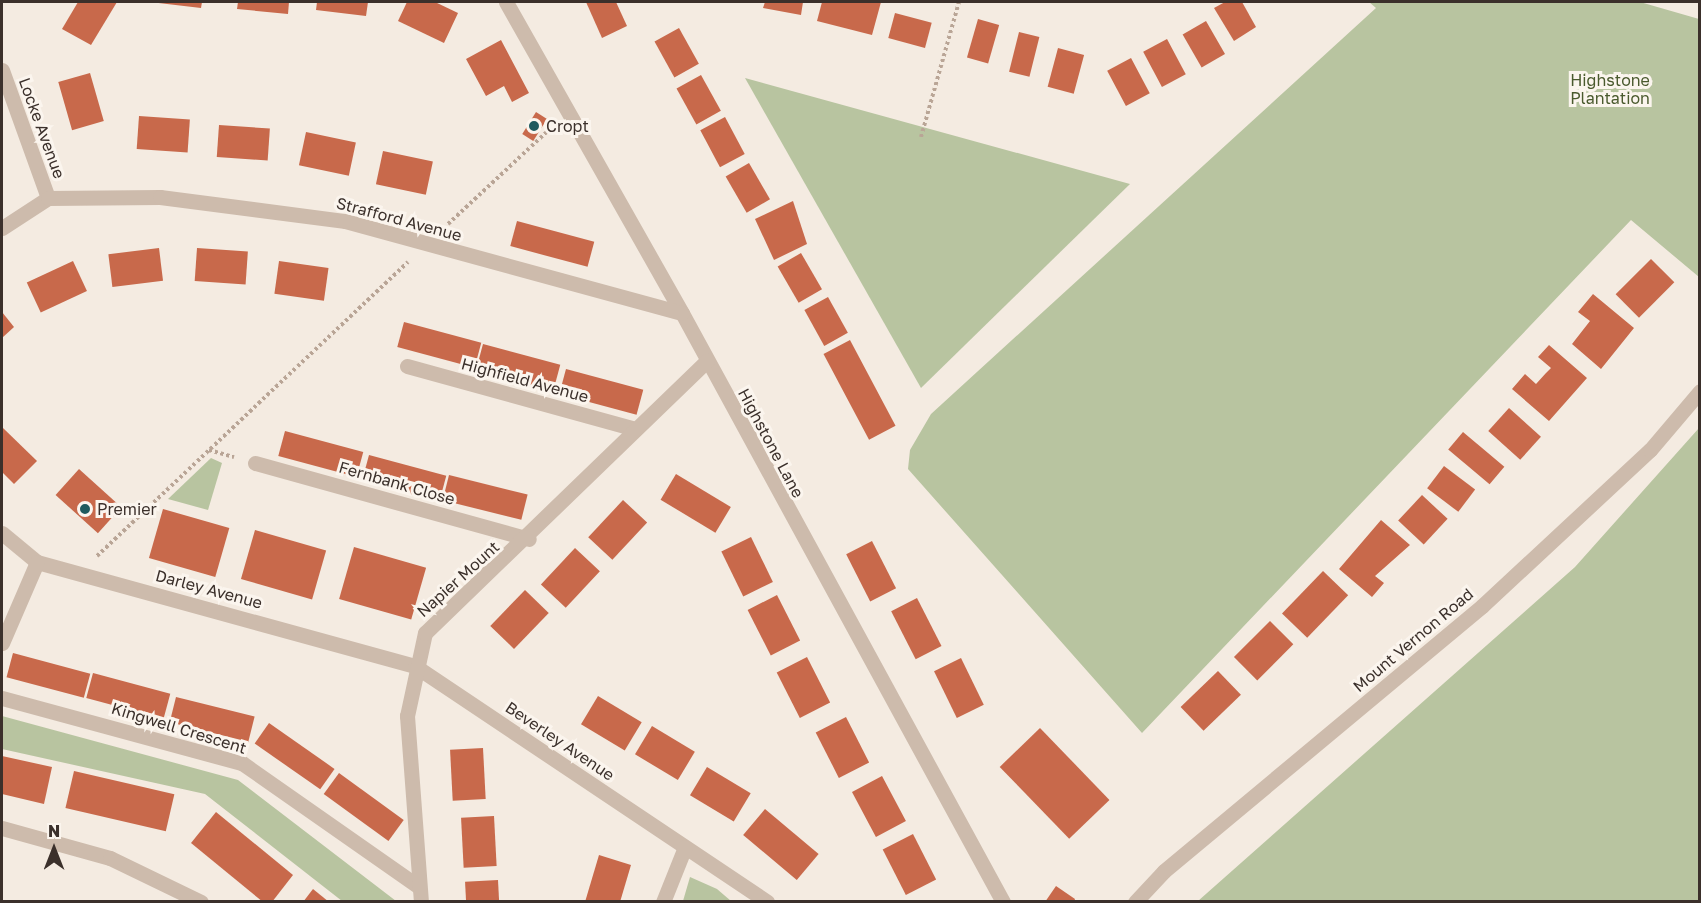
<!DOCTYPE html>
<style>
body{margin:0}
#map{position:relative;width:1701px;height:903px;overflow:hidden;background:#f4ebe1;font-family:"Golos Text",sans-serif}
div>[style]{position:absolute}
.green>*{inset:0;background:#b8c4a0}
.building>*{inset:0;background:#c8694b;transform-origin:0 0}
.path>*{height:4px;margin-top:-2px;transform-origin:0;background:repeating-linear-gradient(90deg,#b9a596 0 3px,transparent 0 6px)}
.minor>*{height:15px;margin:-7.5px;padding:0 7.5px;transform-origin:7.5px;border-radius:7.5px;background:#cdbbac}
.dots>*{width:16px;height:16px;translate:-50% -50%;box-sizing:border-box;border:3px solid #fbf5ee;border-radius:50%}
span{translate:-50% -50%;white-space:nowrap;text-align:center;line-height:1.15;-webkit-text-stroke:6px #fbf5ee;paint-order:stroke}
.park-label{font-size:16px;color:#4a5a2e}
.poi-label{font-size:16px;color:#3b302b}
.left{translate:0 -50%;text-align:left}
.street-label{font-size:16px;color:#3b302b}
.frame{position:absolute;inset:0;border:3px solid #3b302b;pointer-events:none}
.north{position:absolute;left:24px;top:819px;width:60px;height:60px;-webkit-text-stroke:4px #fbf5ee;paint-order:stroke;rotate:0deg;font-size:16px;font-weight:700;line-height:24px;text-align:center;color:#3b302b}
.north::after{content:'';display:block;margin:auto;width:21px;height:27px;background:#3b302b;clip-path:polygon(50% 0,100% 100%,50% 72%,0 100%)}
</style>
<div id="map">
<div class="green">
<div style="clip-path:polygon(1369px 2px,1640px 2px,1699px 19px,1699px 277px,1631px 220px,1142px 733px,908px 469px,910px 450px,931px 414px,1376px 8px)"></div>
<div style="clip-path:polygon(745px 78px,1130px 184px,921px 388px)"></div>
<div style="clip-path:polygon(1699px 428px,1699px 901px,1198px 901px,1575px 567px)"></div>
<div style="clip-path:polygon(211px 458px,222px 463px,208px 510px,168px 499px)"></div>
<div style="clip-path:polygon(2px 716px,238px 780px,396px 901px,342px 901px,205px 794px,2px 749px)"></div>
<div style="clip-path:polygon(690px 877px,717px 889px,731px 901px,683px 901px)"></div>
</div>
<div class="building">
<div style="clip-path:polygon(78px 2px,117px 2px,91px 45px,62px 29px)"></div>
<div style="clip-path:polygon(150px 2px,202px 2px,201px 8px)"></div>
<div style="clip-path:polygon(238px 2px,289px 2px,288px 14px,237px 9px)"></div>
<div style="clip-path:polygon(317px 2px,368px 2px,366px 16px,316px 10px)"></div>
<div style="clip-path:polygon(407px 2px,435px 2px,458px 13px,444px 43px,398px 21px)"></div>
<div style="clip-path:polygon(586px 2px,616px 2px,627px 26px,602px 38px)"></div>
<div style="clip-path:polygon(765px 2px,803px 2px,801px 15px,763px 8px)"></div>
<div style="clip-path:polygon(822px 2px,881px 2px,872px 35px,817px 21px)"></div>
<div style="clip-path:polygon(1225px 2px,1242px 2px,1256px 27px,1234px 41px,1214px 8px)"></div>
<div style="left:895px;top:13px;width:38px;height:26px;rotate:15deg"></div>
<div style="left:978px;top:19px;width:22px;height:40px;rotate:16deg"></div>
<div style="left:1206px;top:21px;width:38px;height:27px;rotate:60deg"></div>
<div style="left:679px;top:28px;width:41px;height:28px;rotate:61deg"></div>
<div style="left:1019px;top:32px;width:21px;height:41px;rotate:14deg"></div>
<div style="left:1167px;top:39px;width:40px;height:27px;rotate:62deg"></div>
<div style="clip-path:polygon(501px 40px,529px 93px,512px 102px,504px 86px,486px 96px,466px 59px)"></div>
<div style="left:1058px;top:48px;width:27px;height:40px;rotate:15deg"></div>
<div style="left:1131px;top:58px;width:40px;height:27px;rotate:62deg"></div>
<div style="left:90px;top:73px;width:50px;height:33px;rotate:74deg"></div>
<div style="left:701px;top:75px;width:41px;height:28px;rotate:61deg"></div>
<div style="left:536px;top:112px;width:13px;height:26px;rotate:32deg"></div>
<div style="left:139px;top:116px;width:51px;height:33px;rotate:4deg"></div>
<div style="left:725px;top:117px;width:42px;height:28px;rotate:62deg"></div>
<div style="left:219px;top:125px;width:51px;height:32px;rotate:4deg"></div>
<div style="left:306px;top:132px;width:51px;height:34px;rotate:12deg"></div>
<div style="left:383px;top:151px;width:51px;height:34px;rotate:12deg"></div>
<div style="left:749px;top:163px;width:42px;height:27px;rotate:60deg"></div>
<div style="clip-path:polygon(793px 201px,807px 244px,774px 260px,755px 219px)"></div>
<div style="left:517px;top:221px;width:80px;height:26px;rotate:15deg"></div>
<div style="left:159px;top:248px;width:33px;height:51px;rotate:83deg"></div>
<div style="left:197px;top:248px;width:51px;height:33px;rotate:4deg"></div>
<div style="left:801px;top:253px;width:42px;height:27px;rotate:60deg"></div>
<div style="left:1651px;top:259px;width:33px;height:50px;rotate:45deg"></div>
<div style="left:73px;top:261px;width:33px;height:51px;rotate:65deg"></div>
<div style="left:279px;top:261px;width:50px;height:33px;rotate:8deg"></div>
<div style="clip-path:polygon(1593px 294px,1634px 328px,1601px 369px,1572px 344px,1590px 321px,1578px 312px)"></div>
<div style="left:828px;top:297px;width:41px;height:27px;rotate:61deg"></div>
<div style="clip-path:polygon(2px 312px,14px 327px,2px 338px)"></div>
<div style="left:404px;top:322px;width:80px;height:26px;rotate:15deg"></div>
<div style="left:850px;top:340px;width:97px;height:30px;rotate:62deg"></div>
<div style="left:483px;top:344px;width:80px;height:27px;rotate:15deg"></div>
<div style="clip-path:polygon(1549px 345px,1587px 378px,1549px 421px,1512px 389px,1525px 374px,1536px 384px,1546px 373px,1551px 368px,1538px 357px)"></div>
<div style="left:566px;top:369px;width:80px;height:26px;rotate:15deg"></div>
<div style="left:1509px;top:408px;width:43px;height:31px;rotate:42deg"></div>
<div style="clip-path:polygon(2px 427px,37px 461px,14px 484px,2px 472px)"></div>
<div style="left:285px;top:431px;width:81px;height:26px;rotate:15deg"></div>
<div style="left:1463px;top:432px;width:54px;height:23px;rotate:40deg"></div>
<div style="left:369px;top:455px;width:80px;height:27px;rotate:15deg"></div>
<div style="left:1444px;top:466px;width:39px;height:28px;rotate:37deg"></div>
<div style="left:79px;top:469px;width:57px;height:35px;rotate:42deg"></div>
<div style="left:676px;top:474px;width:64px;height:30px;rotate:31deg"></div>
<div style="left:449px;top:475px;width:81px;height:26px;rotate:14deg"></div>
<div style="left:1422px;top:495px;width:35px;height:35px;rotate:43deg"></div>
<div style="left:623px;top:500px;width:33px;height:51px;rotate:43deg"></div>
<div style="left:163px;top:509px;width:69px;height:51px;rotate:16deg"></div>
<div style="clip-path:polygon(1381px 520px,1410px 545px,1375px 576px,1384px 583px,1372px 597px,1339px 569px)"></div>
<div style="left:255px;top:530px;width:74px;height:51px;rotate:16deg"></div>
<div style="left:751px;top:537px;width:50px;height:33px;rotate:64deg"></div>
<div style="left:872px;top:541px;width:53px;height:29px;rotate:63deg"></div>
<div style="left:354px;top:547px;width:75px;height:54px;rotate:16deg"></div>
<div style="left:575px;top:548px;width:34px;height:50px;rotate:43deg"></div>
<div style="left:1323px;top:571px;width:35px;height:59px;rotate:44deg"></div>
<div style="left:525px;top:590px;width:33px;height:50px;rotate:44deg"></div>
<div style="left:777px;top:595px;width:51px;height:33px;rotate:63deg"></div>
<div style="left:917px;top:598px;width:54px;height:29px;rotate:63deg"></div>
<div style="left:1270px;top:621px;width:33px;height:51px;rotate:45deg"></div>
<div style="left:13px;top:653px;width:80px;height:25px;rotate:15deg"></div>
<div style="left:807px;top:657px;width:51px;height:34px;rotate:63deg"></div>
<div style="left:961px;top:658px;width:52px;height:30px;rotate:64deg"></div>
<div style="left:1218px;top:671px;width:33px;height:52px;rotate:46deg"></div>
<div style="left:93px;top:673px;width:80px;height:26px;rotate:15deg"></div>
<div style="left:598px;top:696px;width:51px;height:33px;rotate:31deg"></div>
<div style="left:176px;top:697px;width:81px;height:26px;rotate:14deg"></div>
<div style="left:846px;top:717px;width:51px;height:34px;rotate:63deg"></div>
<div style="left:269px;top:723px;width:80px;height:25px;rotate:35deg"></div>
<div style="left:652px;top:726px;width:50px;height:33px;rotate:31deg"></div>
<div style="left:1040px;top:728px;width:100px;height:56px;rotate:46deg"></div>
<div style="left:483px;top:748px;width:51px;height:33px;rotate:87deg"></div>
<div style="clip-path:polygon(2px 756px,52px 767px,44px 804px,2px 794px)"></div>
<div style="left:707px;top:767px;width:51px;height:33px;rotate:31deg"></div>
<div style="left:74px;top:771px;width:103px;height:38px;rotate:13deg"></div>
<div style="left:339px;top:773px;width:80px;height:26px;rotate:36deg"></div>
<div style="left:882px;top:776px;width:51px;height:34px;rotate:62deg"></div>
<div style="left:765px;top:809px;width:70px;height:34px;rotate:40deg"></div>
<div style="clip-path:polygon(216px 812px,293px 875px,272px 902px,263px 902px,191px 843px)"></div>
<div style="left:494px;top:816px;width:50px;height:33px;rotate:87deg"></div>
<div style="left:913px;top:834px;width:51px;height:34px;rotate:63deg"></div>
<div style="clip-path:polygon(599px 855px,631px 865px,620px 902px,585px 902px)"></div>
<div style="left:498px;top:880px;width:22px;height:33px;rotate:87deg"></div>
<div style="clip-path:polygon(1056px 886px,1075px 899px,1074px 902px,1045px 902px)"></div>
<div style="clip-path:polygon(313px 889px,329px 902px,303px 902px)"></div>
</div>
<div class="path">
<div style="left:921px;top:137px;width:140px;rotate:-74.3deg"></div>
<div style="left:448px;top:224px;width:142px;rotate:-43deg"></div>
<div style="left:209px;top:450px;width:26px;rotate:16deg"></div>
<div style="left:97px;top:556px;width:428px;rotate:-43.4deg"></div>
</div>
<div class="minor">
<div style="left:506px;top:2px;width:357px;rotate:60.5deg"></div>
<div style="left:682px;top:313px;width:671px;rotate:61.41deg"></div>
<div style="left:2px;top:70px;width:136px;rotate:70.2deg"></div>
<div style="left:2px;top:228px;width:55px;rotate:-33.1deg"></div>
<div style="left:48px;top:198px;width:112px;rotate:-0.5deg"></div>
<div style="left:160px;top:197px;width:187px;rotate:7.4deg"></div>
<div style="left:345px;top:221px;width:349px;rotate:15.3deg"></div>
<div style="left:407px;top:366px;width:237px;rotate:15.4deg"></div>
<div style="left:255px;top:463px;width:284px;rotate:15.5deg"></div>
<div style="left:2px;top:533px;width:45px;rotate:39.6deg"></div>
<div style="left:37px;top:562px;width:392px;rotate:15.4deg"></div>
<div style="left:415px;top:666px;width:424px;rotate:33.8deg"></div>
<div style="left:2px;top:643px;width:88px;rotate:-66.6deg"></div>
<div style="left:2px;top:698px;width:249px;rotate:15.2deg"></div>
<div style="left:242px;top:763px;width:216px;rotate:35deg"></div>
<div style="left:2px;top:828px;width:112px;rotate:15.5deg"></div>
<div style="left:110px;top:858px;width:101px;rotate:25.8deg"></div>
<div style="left:421px;top:902px;width:187px;rotate:-94.3deg"></div>
<div style="left:407px;top:716px;width:85px;rotate:-77.8deg"></div>
<div style="left:425px;top:633px;width:392px;rotate:-44deg"></div>
<div style="left:663px;top:902px;width:59px;rotate:-68.2deg"></div>
<div style="left:1135px;top:902px;width:42px;rotate:-46.9deg"></div>
<div style="left:1164px;top:871px;width:414px;rotate:-39.8deg"></div>
<div style="left:1482px;top:606px;width:229px;rotate:-42.9deg"></div>
<div style="left:1650px;top:450px;width:77px;rotate:-49.7deg"></div>
</div>
<div class="dots">
<div style="left:534px;top:126px;background:#1f5a5e"></div>
<div style="left:85px;top:509px;background:#1f5a5e"></div>
</div>
<div class="park-label">
<span style="left:1610px;top:89px">Highstone<br>Plantation</span>
</div>
<div class="poi-label">
<span class="left" style="left:546px;top:126px">Cropt</span>
<span class="left" style="left:97px;top:509px">Premier</span>
</div>
<div class="street-label">
<span style="left:42px;top:128px;rotate:70deg">Locke Avenue</span>
<span style="left:399px;top:219px;rotate:15deg">Strafford Avenue</span>
<span style="left:525px;top:380px;rotate:15deg">Highfield Avenue</span>
<span style="left:771px;top:443px;rotate:62deg">Highstone Lane</span>
<span style="left:397px;top:483px;rotate:16deg">Fernbank Close</span>
<span style="left:458px;top:579px;rotate:-42deg">Napier Mount</span>
<span style="left:209px;top:589px;rotate:15deg">Darley Avenue</span>
<span style="left:1413px;top:640px;rotate:-40deg">Mount Vernon Road</span>
<span style="left:179px;top:728px;rotate:17deg">Kingwell Crescent</span>
<span style="left:560px;top:741px;rotate:34deg">Beverley Avenue</span>
</div>
<div class="frame"></div>
<div class="north">N</div>
</div>
